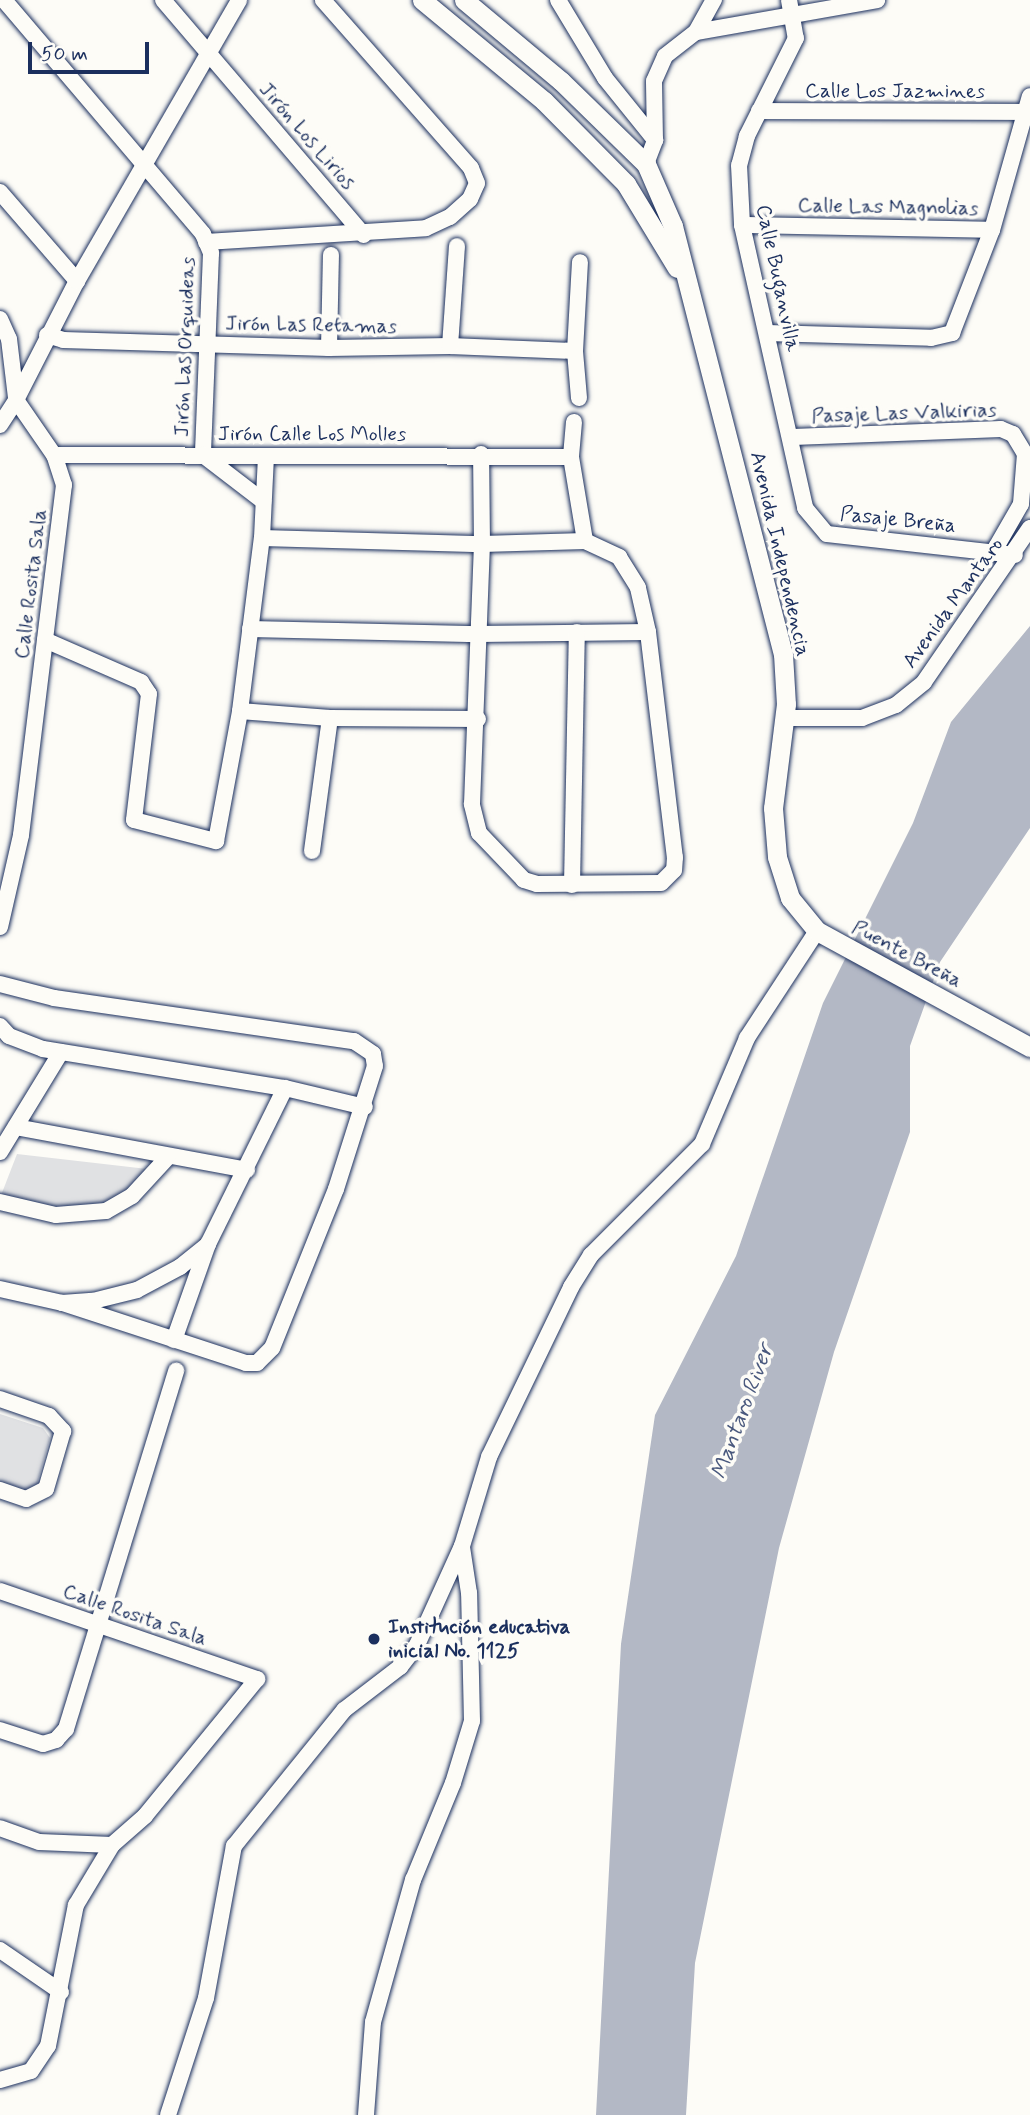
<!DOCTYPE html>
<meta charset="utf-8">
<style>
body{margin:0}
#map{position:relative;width:1030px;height:2115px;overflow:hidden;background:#fdfcf7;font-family:Mynerve,sans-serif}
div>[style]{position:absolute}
.green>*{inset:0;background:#e0e1e3}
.water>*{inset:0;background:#b3b8c5}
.roads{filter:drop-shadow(0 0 2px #1b2f5e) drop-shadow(0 0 2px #1b2f5e)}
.minor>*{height:16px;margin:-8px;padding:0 8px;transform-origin:8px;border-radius:8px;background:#fdfcf7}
.major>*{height:19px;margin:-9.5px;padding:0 9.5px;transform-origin:9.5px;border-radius:9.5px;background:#fdfcf7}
.dots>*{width:19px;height:19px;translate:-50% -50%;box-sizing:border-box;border:4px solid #fdfcf7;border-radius:50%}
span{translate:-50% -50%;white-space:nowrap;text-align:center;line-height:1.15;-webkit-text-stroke:7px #fdfcf7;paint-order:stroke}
.street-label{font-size:21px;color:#1b2f5e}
.poi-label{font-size:21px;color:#1b2f5e;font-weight:700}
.left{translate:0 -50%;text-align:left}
.water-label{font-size:23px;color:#49587d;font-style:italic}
.scale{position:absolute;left:28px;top:42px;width:121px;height:32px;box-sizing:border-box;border:4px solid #1b2f5e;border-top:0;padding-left:9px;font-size:21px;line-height:24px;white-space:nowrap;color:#1b2f5e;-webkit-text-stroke:5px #fdfcf7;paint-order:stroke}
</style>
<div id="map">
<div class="green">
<div style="clip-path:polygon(17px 1154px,156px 1170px,127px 1195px,94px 1212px,62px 1213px,0 1198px)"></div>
<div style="clip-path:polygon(0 1414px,43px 1428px,50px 1438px,36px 1487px,26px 1494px,0 1484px)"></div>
</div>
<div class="water">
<div style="clip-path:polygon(1030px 626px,1030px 828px,940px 962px,910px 1046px,910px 1132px,834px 1352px,779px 1548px,695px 1963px,686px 2115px,596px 2115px,621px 1644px,655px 1415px,736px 1256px,823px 1003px,913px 823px,951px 722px)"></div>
</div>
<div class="roads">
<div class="minor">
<div style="left:4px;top:0;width:307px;rotate:49.6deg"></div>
<div style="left:203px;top:234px;width:21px;rotate:67deg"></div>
<div style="left:211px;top:253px;width:202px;rotate:92.3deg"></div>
<div style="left:203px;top:455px;width:76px;rotate:37.5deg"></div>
<div style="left:163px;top:0;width:309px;rotate:49.5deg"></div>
<div style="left:558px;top:0;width:91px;rotate:58.9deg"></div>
<div style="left:605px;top:78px;width:80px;rotate:51.1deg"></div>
<div style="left:789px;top:0;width:39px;rotate:80deg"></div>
<div style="left:796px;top:38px;width:110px;rotate:116.6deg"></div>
<div style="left:747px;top:136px;width:30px;rotate:105deg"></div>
<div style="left:739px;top:165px;width:60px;rotate:87.1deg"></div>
<div style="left:742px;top:225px;width:290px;rotate:77.4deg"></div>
<div style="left:805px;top:508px;width:34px;rotate:50deg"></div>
<div style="left:827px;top:534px;width:189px;rotate:6.4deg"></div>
<div style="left:696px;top:32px;width:184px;rotate:-10deg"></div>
<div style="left:759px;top:111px;width:271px;rotate:0.2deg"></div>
<div style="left:646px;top:164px;width:26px;rotate:-69deg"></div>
<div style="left:655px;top:140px;width:59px;rotate:-91deg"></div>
<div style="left:654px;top:81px;width:27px;rotate:-66deg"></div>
<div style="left:665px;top:56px;width:39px;rotate:-38deg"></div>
<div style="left:696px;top:32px;width:37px;rotate:-61deg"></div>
<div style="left:0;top:192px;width:118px;rotate:49.1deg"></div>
<div style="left:742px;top:225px;width:250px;rotate:1.1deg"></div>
<div style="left:206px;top:242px;width:220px;rotate:-3.6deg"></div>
<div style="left:426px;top:228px;width:26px;rotate:-25deg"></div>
<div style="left:450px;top:217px;width:27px;rotate:-42deg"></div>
<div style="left:470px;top:199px;width:17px;rotate:-66deg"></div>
<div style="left:477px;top:183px;width:16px;rotate:-112deg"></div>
<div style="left:471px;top:168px;width:224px;rotate:-131.4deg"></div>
<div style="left:0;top:319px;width:22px;rotate:66deg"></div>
<div style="left:9px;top:339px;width:59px;rotate:83.2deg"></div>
<div style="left:767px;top:333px;width:164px;rotate:1.7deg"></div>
<div style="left:931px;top:338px;width:22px;rotate:-13deg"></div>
<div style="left:952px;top:333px;width:110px;rotate:-68.8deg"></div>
<div style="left:992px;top:230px;width:139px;rotate:-74.2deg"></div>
<div style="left:47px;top:335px;width:17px;rotate:17deg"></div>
<div style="left:63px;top:340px;width:266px;rotate:1.7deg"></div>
<div style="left:329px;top:348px;width:121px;rotate:-0.9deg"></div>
<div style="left:450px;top:346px;width:125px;rotate:2.3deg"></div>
<div style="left:450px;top:346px;width:100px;rotate:-86deg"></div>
<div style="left:329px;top:348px;width:93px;rotate:-88.8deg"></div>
<div style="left:579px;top:398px;width:47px;rotate:-94.9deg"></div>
<div style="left:575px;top:351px;width:89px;rotate:-86.8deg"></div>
<div style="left:574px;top:422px;width:35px;rotate:95deg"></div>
<div style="left:571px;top:457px;width:85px;rotate:80.5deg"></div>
<div style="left:0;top:425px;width:30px;rotate:-57deg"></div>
<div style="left:793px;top:437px;width:208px;rotate:-2.2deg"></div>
<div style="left:1001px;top:429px;width:13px;rotate:23deg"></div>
<div style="left:1013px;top:434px;width:23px;rotate:59deg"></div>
<div style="left:1025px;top:454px;width:50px;rotate:94.6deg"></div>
<div style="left:1021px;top:504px;width:54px;rotate:119.9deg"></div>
<div style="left:54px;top:455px;width:517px;rotate:0.22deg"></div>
<div style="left:262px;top:538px;width:220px;rotate:1.6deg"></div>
<div style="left:482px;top:544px;width:103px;rotate:-1.7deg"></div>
<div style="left:585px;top:541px;width:38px;rotate:25deg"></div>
<div style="left:619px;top:557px;width:36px;rotate:58deg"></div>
<div style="left:638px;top:588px;width:45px;rotate:77.2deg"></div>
<div style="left:648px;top:632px;width:227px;rotate:83.2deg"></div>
<div style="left:675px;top:857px;width:13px;rotate:94deg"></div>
<div style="left:674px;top:870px;width:18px;rotate:135deg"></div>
<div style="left:661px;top:883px;width:124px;rotate:179.5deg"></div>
<div style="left:537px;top:884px;width:14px;rotate:-163deg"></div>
<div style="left:524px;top:880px;width:65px;rotate:-133.8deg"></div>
<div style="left:479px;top:833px;width:30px;rotate:-104deg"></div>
<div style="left:472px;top:804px;width:260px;rotate:-87.8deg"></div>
<div style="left:482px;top:544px;width:90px;rotate:-90.6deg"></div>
<div style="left:250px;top:629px;width:229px;rotate:1.3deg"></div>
<div style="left:479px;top:634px;width:169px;rotate:-0.7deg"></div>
<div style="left:45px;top:640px;width:105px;rotate:23.6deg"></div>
<div style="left:141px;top:682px;width:14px;rotate:56deg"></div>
<div style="left:149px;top:694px;width:127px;rotate:96.8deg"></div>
<div style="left:134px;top:820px;width:85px;rotate:14.4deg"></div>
<div style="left:216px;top:841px;width:132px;rotate:-79.5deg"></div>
<div style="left:240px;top:711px;width:174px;rotate:-82.8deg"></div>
<div style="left:262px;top:538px;width:82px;rotate:-87.2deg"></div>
<div style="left:240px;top:711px;width:90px;rotate:4.4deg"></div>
<div style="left:330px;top:718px;width:148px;rotate:0.4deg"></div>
<div style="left:784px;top:718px;width:78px"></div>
<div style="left:862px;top:718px;width:36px;rotate:-21deg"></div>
<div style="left:896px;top:705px;width:36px;rotate:-39deg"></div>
<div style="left:924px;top:682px;width:187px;rotate:-55.5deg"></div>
<div style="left:312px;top:851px;width:134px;rotate:-82.3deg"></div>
<div style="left:572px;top:885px;width:253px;rotate:-88.9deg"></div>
<div style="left:0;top:927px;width:94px;rotate:-77.1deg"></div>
<div style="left:21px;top:835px;width:353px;rotate:-83deg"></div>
<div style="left:64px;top:485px;width:32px;rotate:-108deg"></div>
<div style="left:54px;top:455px;width:67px;rotate:-124.6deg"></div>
<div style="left:16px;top:400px;width:134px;rotate:-62.9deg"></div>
<div style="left:77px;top:281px;width:324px;rotate:-60deg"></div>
<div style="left:0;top:984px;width:56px;rotate:14.5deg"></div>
<div style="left:54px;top:998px;width:303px;rotate:8.2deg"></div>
<div style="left:354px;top:1041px;width:23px;rotate:34deg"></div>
<div style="left:373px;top:1054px;width:12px;rotate:81deg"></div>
<div style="left:375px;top:1066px;width:129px;rotate:107.6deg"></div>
<div style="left:336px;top:1189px;width:171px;rotate:111.9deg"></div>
<div style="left:272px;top:1348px;width:21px;rotate:135deg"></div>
<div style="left:257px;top:1363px;width:11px;rotate:180deg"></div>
<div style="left:246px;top:1363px;width:194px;rotate:-161.9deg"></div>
<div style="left:0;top:1026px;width:13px;rotate:48deg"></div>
<div style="left:9px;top:1036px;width:36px;rotate:21deg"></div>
<div style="left:43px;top:1049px;width:245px;rotate:9.2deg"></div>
<div style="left:285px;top:1088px;width:82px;rotate:13.4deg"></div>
<div style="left:16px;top:1127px;width:235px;rotate:10.5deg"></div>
<div style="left:0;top:1152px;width:117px;rotate:-58.6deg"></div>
<div style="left:0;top:1202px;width:57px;rotate:13.1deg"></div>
<div style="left:56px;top:1215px;width:50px;rotate:-4.6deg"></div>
<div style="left:106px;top:1211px;width:30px;rotate:-30deg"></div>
<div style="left:132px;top:1196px;width:53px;rotate:-47.3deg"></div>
<div style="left:0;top:1289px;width:64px;rotate:12.7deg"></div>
<div style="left:62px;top:1303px;width:31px;rotate:-4deg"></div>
<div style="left:93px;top:1301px;width:45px;rotate:-14deg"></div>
<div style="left:137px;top:1290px;width:49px;rotate:-28.1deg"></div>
<div style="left:180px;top:1267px;width:36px;rotate:-39deg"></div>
<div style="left:208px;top:1244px;width:174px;rotate:-63.7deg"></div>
<div style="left:174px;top:1340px;width:102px;rotate:-70.5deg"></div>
<div style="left:0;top:1399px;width:52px;rotate:19.1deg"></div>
<div style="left:49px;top:1416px;width:21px;rotate:47deg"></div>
<div style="left:63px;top:1431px;width:60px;rotate:106.3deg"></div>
<div style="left:46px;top:1489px;width:22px;rotate:153deg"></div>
<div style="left:26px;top:1499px;width:28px;rotate:-161deg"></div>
<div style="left:0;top:1591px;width:272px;rotate:18.9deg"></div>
<div style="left:257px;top:1679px;width:177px;rotate:129.3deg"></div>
<div style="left:145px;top:1816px;width:44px;rotate:138.7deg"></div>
<div style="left:112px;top:1845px;width:73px;rotate:-177.6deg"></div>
<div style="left:39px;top:1842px;width:41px;rotate:-160.3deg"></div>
<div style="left:0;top:1730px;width:45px;rotate:18deg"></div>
<div style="left:43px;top:1744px;width:14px;rotate:-17deg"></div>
<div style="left:56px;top:1740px;width:15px;rotate:-48deg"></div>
<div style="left:66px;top:1729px;width:375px;rotate:-72.9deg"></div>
<div style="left:0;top:1950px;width:74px;rotate:34.5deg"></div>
<div style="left:0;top:2080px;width:32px;rotate:-16deg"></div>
<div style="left:31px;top:2071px;width:30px;rotate:-56deg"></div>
<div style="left:48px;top:2046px;width:144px;rotate:-78.8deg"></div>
<div style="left:76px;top:1905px;width:70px;rotate:-59deg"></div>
<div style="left:168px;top:2115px;width:123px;rotate:-72deg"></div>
<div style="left:206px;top:1998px;width:155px;rotate:-79.6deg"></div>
<div style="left:234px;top:1846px;width:175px;rotate:-51deg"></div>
<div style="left:344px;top:1710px;width:71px;rotate:-37.5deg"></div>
<div style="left:400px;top:1667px;width:28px;rotate:-52deg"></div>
<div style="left:417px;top:1645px;width:109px;rotate:-65.6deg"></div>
<div style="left:462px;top:1546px;width:93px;rotate:-73.1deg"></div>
<div style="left:489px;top:1457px;width:189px;rotate:-64.2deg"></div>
<div style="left:571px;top:1287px;width:38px;rotate:-58deg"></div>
<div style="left:591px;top:1255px;width:157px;rotate:-45deg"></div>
<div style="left:702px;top:1144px;width:115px;rotate:-67deg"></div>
<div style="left:747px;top:1038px;width:128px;rotate:-56.8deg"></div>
<div style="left:366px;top:2115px;width:93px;rotate:-85.7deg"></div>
<div style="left:373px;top:2022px;width:148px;rotate:-74.3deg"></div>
<div style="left:413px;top:1880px;width:105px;rotate:-67.6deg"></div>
<div style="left:453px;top:1783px;width:65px;rotate:-73deg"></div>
<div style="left:472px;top:1721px;width:128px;rotate:-91.3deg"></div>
<div style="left:469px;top:1593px;width:47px;rotate:-98.7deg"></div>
</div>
<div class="major">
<div style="left:422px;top:0;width:158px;rotate:39.6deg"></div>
<div style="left:544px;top:101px;width:117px;rotate:45.3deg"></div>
<div style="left:626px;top:184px;width:98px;rotate:58.7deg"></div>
<div style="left:464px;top:0;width:126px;rotate:39.9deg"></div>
<div style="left:561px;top:81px;width:119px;rotate:44.3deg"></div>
<div style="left:646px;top:164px;width:68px;rotate:66.5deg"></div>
<div style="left:673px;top:226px;width:442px;rotate:75.6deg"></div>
<div style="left:783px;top:654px;width:50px;rotate:86.6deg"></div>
<div style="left:786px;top:704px;width:105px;rotate:97.1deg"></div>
<div style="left:773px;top:808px;width:49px;rotate:85.3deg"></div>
<div style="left:777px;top:857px;width:43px;rotate:72.4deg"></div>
<div style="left:790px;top:898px;width:43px;rotate:50.7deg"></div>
<div style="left:817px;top:931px;width:243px;rotate:28.6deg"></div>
</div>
</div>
<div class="dots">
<div style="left:374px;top:1639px;background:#1b2f5e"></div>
</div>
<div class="street-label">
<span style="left:895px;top:91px">Calle Los Jazmines</span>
<span style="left:307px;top:136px;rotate:49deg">Jirón Los Lirios</span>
<span style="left:888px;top:207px;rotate:1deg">Calle Las Magnolias</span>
<span style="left:778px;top:278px;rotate:78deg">Calle Buganvilla</span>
<span style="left:311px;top:325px;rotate:1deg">Jirón Las Retamas</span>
<span style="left:185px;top:347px;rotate:-88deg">Jirón Las Orquideas</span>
<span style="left:904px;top:413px;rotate:-2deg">Pasaje Las Valkirias</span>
<span style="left:312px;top:434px">Jirón Calle Los Molles</span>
<span style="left:898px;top:520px;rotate:6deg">Pasaje Breña</span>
<span style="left:780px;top:554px;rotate:77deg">Avenida Independencia</span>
<span style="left:31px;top:584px;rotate:-83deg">Calle Rosita Sala</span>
<span style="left:953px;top:603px;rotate:-54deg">Avenida Mantaro</span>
<span style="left:907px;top:954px;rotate:28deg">Puente Breña</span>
<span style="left:135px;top:1615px;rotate:19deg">Calle Rosita Sala</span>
</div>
<div class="poi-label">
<span class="left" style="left:388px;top:1639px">Institución educativa<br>inicial No. 1125</span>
</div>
<div class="water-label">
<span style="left:743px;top:1412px;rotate:-70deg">Mantaro River</span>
</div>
<div class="scale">50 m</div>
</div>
